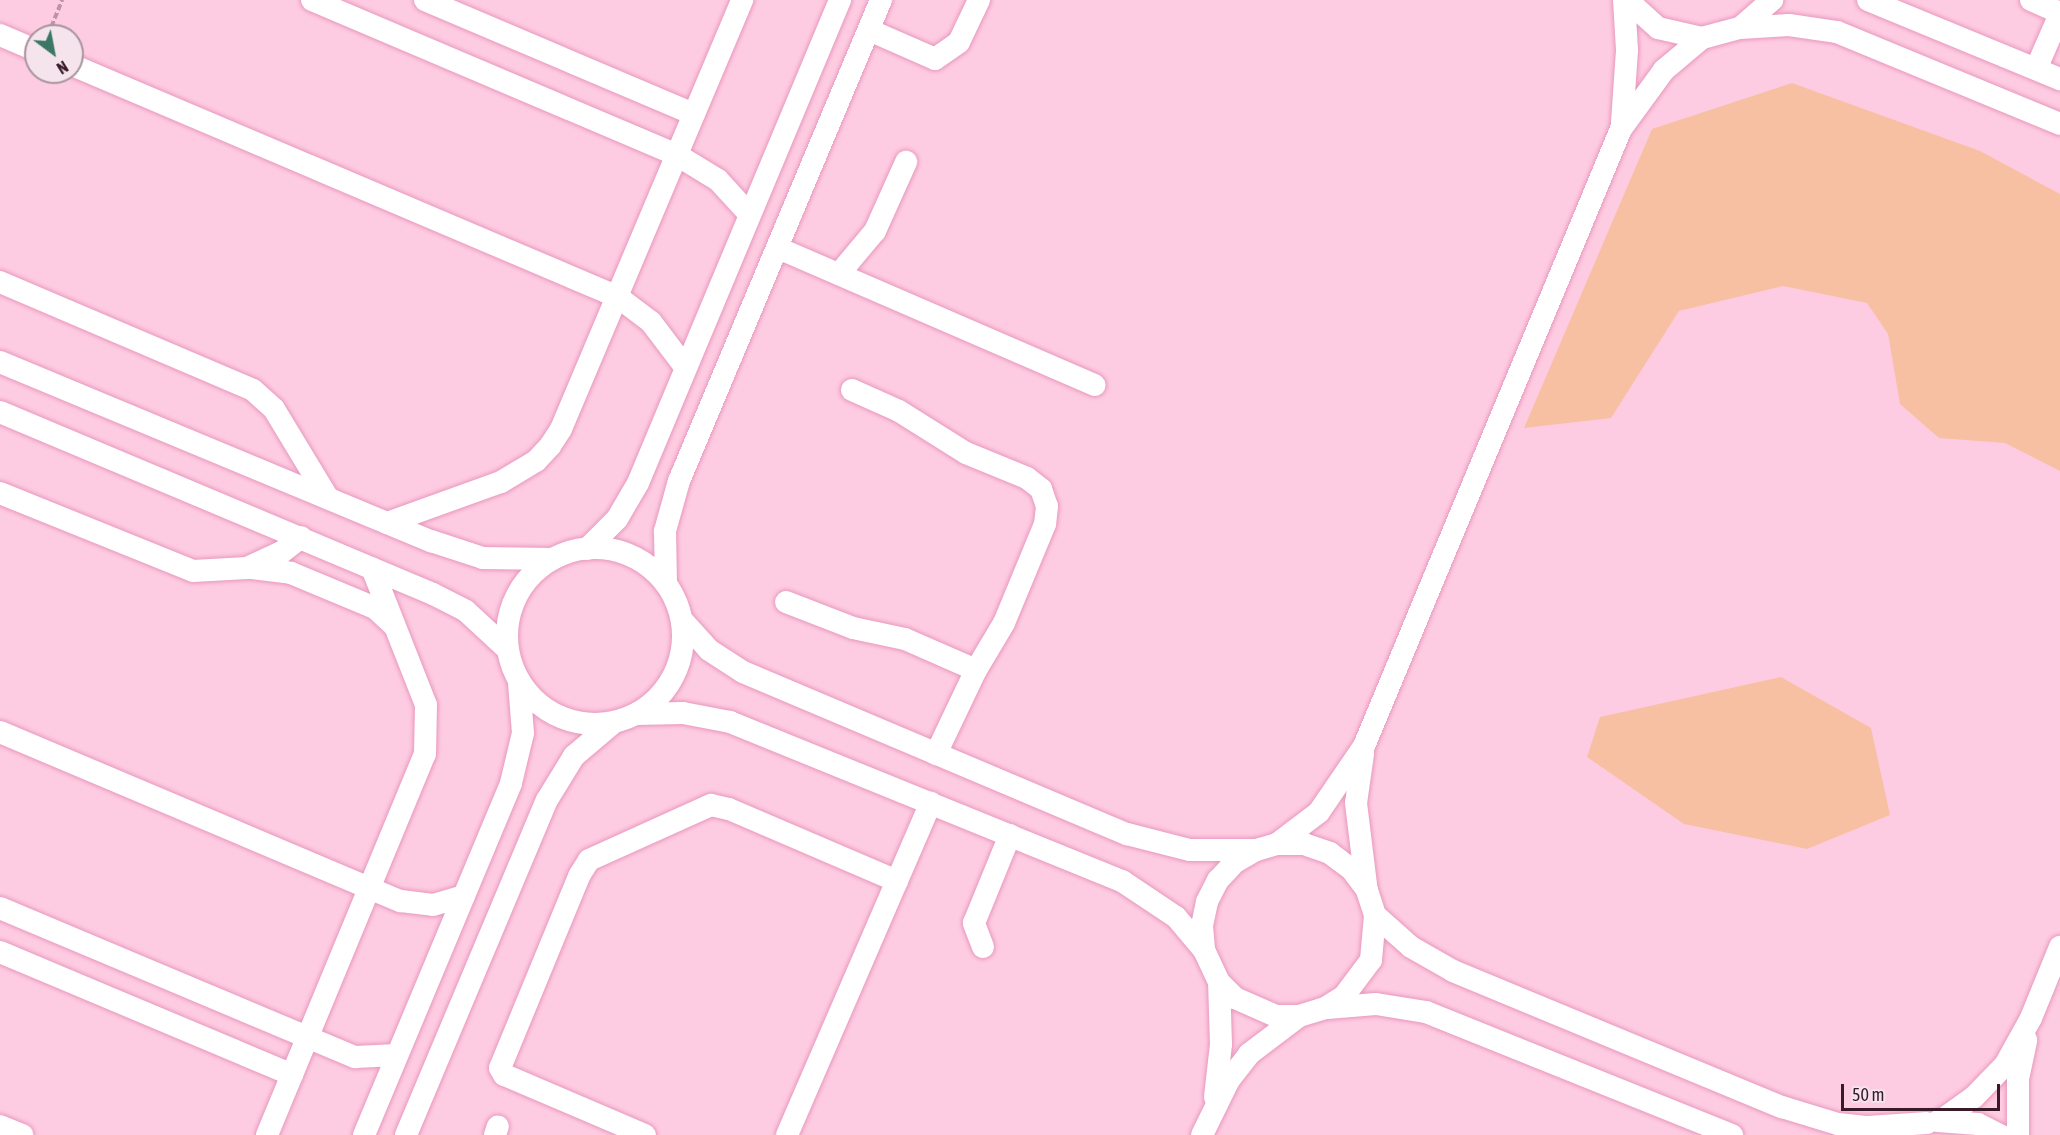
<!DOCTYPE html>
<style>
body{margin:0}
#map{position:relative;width:2060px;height:1135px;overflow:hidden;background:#fecce2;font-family:"Asap Condensed",sans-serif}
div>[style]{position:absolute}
.green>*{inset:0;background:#f7c0a2}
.path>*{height:4px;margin-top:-2px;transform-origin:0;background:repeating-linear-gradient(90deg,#bf93a7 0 6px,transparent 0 9px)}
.roads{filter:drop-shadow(0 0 2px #e898be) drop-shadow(0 0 2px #e898be)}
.minor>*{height:22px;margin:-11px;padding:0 11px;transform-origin:11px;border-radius:11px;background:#fff}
.minor>.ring{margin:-11px;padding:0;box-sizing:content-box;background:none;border:22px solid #fff;border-radius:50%}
span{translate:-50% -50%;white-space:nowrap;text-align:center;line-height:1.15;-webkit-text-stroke:5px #f5e4eb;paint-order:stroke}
.north{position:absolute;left:24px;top:24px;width:60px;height:60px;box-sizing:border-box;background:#f5e4eb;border:2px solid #a9939d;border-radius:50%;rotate:148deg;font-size:16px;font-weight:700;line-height:24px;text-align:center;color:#381a29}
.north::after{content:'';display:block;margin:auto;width:21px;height:27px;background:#3b7864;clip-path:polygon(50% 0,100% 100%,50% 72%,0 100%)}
.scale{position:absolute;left:1841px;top:1084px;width:159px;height:27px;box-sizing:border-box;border:3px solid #381a29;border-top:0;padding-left:8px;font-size:18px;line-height:21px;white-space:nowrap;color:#381a29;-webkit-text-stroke:4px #f5e4eb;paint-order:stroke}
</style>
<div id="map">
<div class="green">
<div style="clip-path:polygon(1792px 83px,1980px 151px,2060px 194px,2060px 471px,2005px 443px,1939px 438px,1900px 404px,1888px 334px,1867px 303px,1783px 286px,1679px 311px,1611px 418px,1524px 428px,1652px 129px)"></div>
<div style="clip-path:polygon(1781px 677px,1871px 728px,1890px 815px,1807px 849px,1684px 824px,1587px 757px,1600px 717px)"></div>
</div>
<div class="path">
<div style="left:48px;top:35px;width:38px;rotate:-68deg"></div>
</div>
<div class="roads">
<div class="minor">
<div style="left:312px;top:0;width:397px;rotate:23deg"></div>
<div style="left:677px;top:155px;width:48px;rotate:31.4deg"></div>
<div style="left:718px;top:180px;width:47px;rotate:47.6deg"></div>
<div style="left:425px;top:0;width:292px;rotate:23deg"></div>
<div style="left:1627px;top:0;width:42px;rotate:42.1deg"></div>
<div style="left:1658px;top:28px;width:45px;rotate:12.8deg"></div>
<div style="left:1702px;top:38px;width:39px;rotate:-15deg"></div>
<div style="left:1740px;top:28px;width:43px;rotate:-41.2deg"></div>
<div style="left:1868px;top:0;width:208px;rotate:22.4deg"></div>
<div style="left:2031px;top:0;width:32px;rotate:24deg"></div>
<div style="left:1740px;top:28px;width:49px;rotate:-3.5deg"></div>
<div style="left:1789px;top:25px;width:49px;rotate:8.3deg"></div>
<div style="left:1837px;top:32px;width:241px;rotate:22.4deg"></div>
<div style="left:869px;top:30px;width:72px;rotate:23.7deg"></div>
<div style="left:935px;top:59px;width:29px;rotate:-35deg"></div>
<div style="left:959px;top:42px;width:47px;rotate:-64.5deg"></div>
<div style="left:0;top:35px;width:39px;rotate:23deg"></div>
<div style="left:72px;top:65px;width:593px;rotate:23.02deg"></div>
<div style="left:618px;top:297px;width:41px;rotate:37.1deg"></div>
<div style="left:651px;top:322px;width:56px;rotate:52.9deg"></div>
<div style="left:2036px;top:69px;width:60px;rotate:-66.4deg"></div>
<div style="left:1622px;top:122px;width:72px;rotate:-86deg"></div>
<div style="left:1627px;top:50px;width:50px;rotate:-93.4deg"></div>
<div style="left:778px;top:248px;width:345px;rotate:23.4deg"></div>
<div style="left:839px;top:274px;width:56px;rotate:-50.1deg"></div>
<div style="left:875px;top:231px;width:76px;rotate:-65.8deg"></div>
<div style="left:0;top:282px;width:275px;rotate:23.1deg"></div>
<div style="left:253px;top:390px;width:28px;rotate:42deg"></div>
<div style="left:274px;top:409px;width:104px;rotate:58.8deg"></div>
<div style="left:0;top:362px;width:467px;rotate:22.6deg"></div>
<div style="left:431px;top:541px;width:55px;rotate:18.1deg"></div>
<div style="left:483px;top:558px;width:70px;rotate:0.8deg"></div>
<div style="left:852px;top:390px;width:51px;rotate:24.1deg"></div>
<div style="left:899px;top:411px;width:79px;rotate:32.1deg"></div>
<div style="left:966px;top:453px;width:66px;rotate:22.3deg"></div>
<div style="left:1027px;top:478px;width:18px;rotate:38deg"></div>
<div style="left:1041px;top:489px;width:18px;rotate:71deg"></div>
<div style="left:1047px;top:506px;width:18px;rotate:96deg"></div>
<div style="left:1045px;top:524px;width:107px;rotate:112.5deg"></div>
<div style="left:1004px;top:623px;width:55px;rotate:120.8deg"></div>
<div style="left:976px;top:670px;width:93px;rotate:115.5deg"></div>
<div style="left:0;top:412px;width:470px;rotate:22.8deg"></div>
<div style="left:433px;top:594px;width:37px;rotate:27deg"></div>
<div style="left:466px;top:611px;width:56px;rotate:42.8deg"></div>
<div style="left:0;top:493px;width:208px;rotate:22deg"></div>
<div style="left:193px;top:571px;width:54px;rotate:-3.2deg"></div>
<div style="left:247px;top:568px;width:38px;rotate:-25deg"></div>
<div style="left:282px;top:552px;width:24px;rotate:-38deg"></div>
<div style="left:387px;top:523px;width:121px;rotate:-19.8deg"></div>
<div style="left:501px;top:482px;width:41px;rotate:-31deg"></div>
<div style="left:536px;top:461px;width:21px;rotate:-47deg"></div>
<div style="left:550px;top:446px;width:20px;rotate:-57deg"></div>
<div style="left:561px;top:429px;width:466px;rotate:-67.1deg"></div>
<div class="ring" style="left:507px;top:548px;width:154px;height:154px"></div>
<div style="left:587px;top:549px;width:42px;rotate:-45deg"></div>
<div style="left:617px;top:519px;width:42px;rotate:-59.7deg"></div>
<div style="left:638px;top:483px;width:524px;rotate:-67.3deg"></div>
<div style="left:252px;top:568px;width:39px;rotate:7deg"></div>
<div style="left:291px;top:573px;width:91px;rotate:22.6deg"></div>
<div style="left:375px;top:608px;width:25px;rotate:43deg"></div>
<div style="left:666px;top:583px;width:52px;rotate:-91.1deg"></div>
<div style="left:665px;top:531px;width:52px;rotate:-74.4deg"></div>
<div style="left:679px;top:481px;width:522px;rotate:-67.22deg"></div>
<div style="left:786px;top:602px;width:72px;rotate:21.2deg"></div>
<div style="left:853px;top:628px;width:53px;rotate:11.9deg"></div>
<div style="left:905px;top:639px;width:77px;rotate:23.6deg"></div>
<div style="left:682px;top:620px;width:40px;rotate:48deg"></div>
<div style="left:709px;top:650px;width:40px;rotate:32.9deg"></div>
<div style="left:743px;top:672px;width:417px;rotate:22.9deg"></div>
<div style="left:1127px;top:834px;width:65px;rotate:14.3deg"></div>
<div style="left:1190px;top:850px;width:64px"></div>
<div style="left:636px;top:714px;width:47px;rotate:-1.2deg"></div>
<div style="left:683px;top:713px;width:48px;rotate:10.8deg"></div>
<div style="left:730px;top:722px;width:423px;rotate:22.1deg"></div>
<div style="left:1122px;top:881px;width:65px;rotate:33.7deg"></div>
<div style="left:1176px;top:917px;width:43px;rotate:49.7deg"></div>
<div style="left:0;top:732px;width:435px;rotate:22.9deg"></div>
<div style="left:401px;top:901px;width:32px;rotate:7deg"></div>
<div style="left:433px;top:905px;width:32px;rotate:-16deg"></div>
<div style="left:1363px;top:754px;width:49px;rotate:98.1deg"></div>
<div style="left:1356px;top:803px;width:83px;rotate:83deg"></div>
<div style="left:1277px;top:844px;width:53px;rotate:-37.3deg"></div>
<div style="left:1319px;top:812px;width:80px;rotate:-55.7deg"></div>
<div style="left:1364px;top:746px;width:668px;rotate:-67.39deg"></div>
<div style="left:1621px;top:129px;width:73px;rotate:-53.9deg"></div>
<div style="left:1664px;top:70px;width:50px;rotate:-40.1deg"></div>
<div style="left:0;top:908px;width:385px;rotate:22.8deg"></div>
<div style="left:355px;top:1057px;width:42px;rotate:-2.7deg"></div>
<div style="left:1375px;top:915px;width:48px;rotate:41.6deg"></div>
<div style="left:1411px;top:947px;width:48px;rotate:29.7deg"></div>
<div style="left:1453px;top:971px;width:356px;rotate:22.5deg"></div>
<div style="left:1782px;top:1107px;width:59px;rotate:16.9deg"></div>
<div style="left:1838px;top:1124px;width:30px;rotate:6deg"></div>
<div style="left:1868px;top:1127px;width:59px;rotate:-3.9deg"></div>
<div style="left:983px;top:947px;width:26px;rotate:-111deg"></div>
<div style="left:974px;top:923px;width:95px;rotate:-67.8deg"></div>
<div style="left:0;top:952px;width:317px;rotate:22.8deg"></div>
<div style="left:1327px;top:1008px;width:49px;rotate:-4.7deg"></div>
<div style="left:1376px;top:1004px;width:51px;rotate:9.1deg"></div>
<div style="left:1426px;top:1012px;width:330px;rotate:21.9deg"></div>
<div style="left:1215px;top:1097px;width:53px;rotate:-83.5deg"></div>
<div style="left:1221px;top:1044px;width:62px;rotate:-91.8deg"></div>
<div style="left:1942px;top:1120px;width:39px;rotate:-36deg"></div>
<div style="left:1974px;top:1097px;width:45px;rotate:-45.9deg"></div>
<div style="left:2005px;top:1065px;width:54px;rotate:-61deg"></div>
<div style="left:2031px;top:1018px;width:77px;rotate:-67.8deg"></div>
<div style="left:1938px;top:1121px;width:40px;rotate:4.3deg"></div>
<div style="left:1978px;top:1124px;width:25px;rotate:27deg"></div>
<div style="left:0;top:1126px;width:24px;rotate:22deg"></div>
<div style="left:267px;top:1135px;width:412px;rotate:-67.5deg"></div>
<div style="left:425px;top:754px;width:49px;rotate:-88.8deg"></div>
<div style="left:426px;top:705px;width:147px;rotate:-111.5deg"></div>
<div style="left:364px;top:1135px;width:381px;rotate:-67.3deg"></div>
<div style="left:511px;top:783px;width:51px;rotate:-76.5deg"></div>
<div style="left:523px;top:733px;width:50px;rotate:-94.6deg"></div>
<div style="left:406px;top:1135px;width:363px;rotate:-67.2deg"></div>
<div style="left:547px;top:800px;width:52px;rotate:-58.5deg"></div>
<div style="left:574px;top:756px;width:51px;rotate:-40.2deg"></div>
<div style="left:495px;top:1135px;width:9px;rotate:-72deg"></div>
<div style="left:645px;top:1135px;width:153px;rotate:-156.9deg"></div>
<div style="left:504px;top:1075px;width:8px;rotate:-120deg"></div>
<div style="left:500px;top:1068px;width:208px;rotate:-67.6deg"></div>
<div style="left:579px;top:876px;width:19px;rotate:-58deg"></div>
<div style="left:589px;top:860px;width:134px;rotate:-24.3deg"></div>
<div style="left:711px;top:805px;width:18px;rotate:13deg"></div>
<div style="left:729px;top:809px;width:183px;rotate:23.2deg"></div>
<div style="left:787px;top:1135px;width:362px;rotate:-66.6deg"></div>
<div style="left:1202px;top:1135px;width:61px;rotate:-63.9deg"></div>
<div style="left:1229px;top:1080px;width:33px;rotate:-52deg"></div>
<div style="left:1249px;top:1054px;width:63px;rotate:-37.2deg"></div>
<div style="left:1299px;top:1016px;width:27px;rotate:-17deg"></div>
<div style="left:1325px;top:1008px;width:22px;rotate:-32deg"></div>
<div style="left:1344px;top:996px;width:45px;rotate:-53.1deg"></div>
<div style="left:1371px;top:960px;width:45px;rotate:-84.9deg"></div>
<div style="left:1375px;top:915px;width:26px;rotate:-108deg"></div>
<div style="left:1367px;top:890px;width:26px;rotate:-127deg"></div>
<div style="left:1351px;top:869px;width:26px;rotate:-143deg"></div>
<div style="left:1330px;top:853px;width:28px;rotate:-161deg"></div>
<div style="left:1304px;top:844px;width:27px;rotate:180deg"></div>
<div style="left:1277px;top:844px;width:22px;rotate:164deg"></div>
<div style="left:1256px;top:850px;width:24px;rotate:150deg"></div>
<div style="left:1235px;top:862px;width:25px;rotate:133deg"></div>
<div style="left:1218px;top:880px;width:25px;rotate:117deg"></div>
<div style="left:1207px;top:902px;width:25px;rotate:102deg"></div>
<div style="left:1202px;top:926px;width:24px;rotate:85deg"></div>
<div style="left:1204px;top:950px;width:35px;rotate:65deg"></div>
<div style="left:1219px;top:982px;width:23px;rotate:45deg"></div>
<div style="left:1235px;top:998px;width:45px;rotate:23.7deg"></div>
<div style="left:1276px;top:1016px;width:23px"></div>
<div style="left:2018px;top:1135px;width:56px;rotate:-90deg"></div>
<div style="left:2018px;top:1079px;width:40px;rotate:-78deg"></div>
</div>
</div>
<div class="north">N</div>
<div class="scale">50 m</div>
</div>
